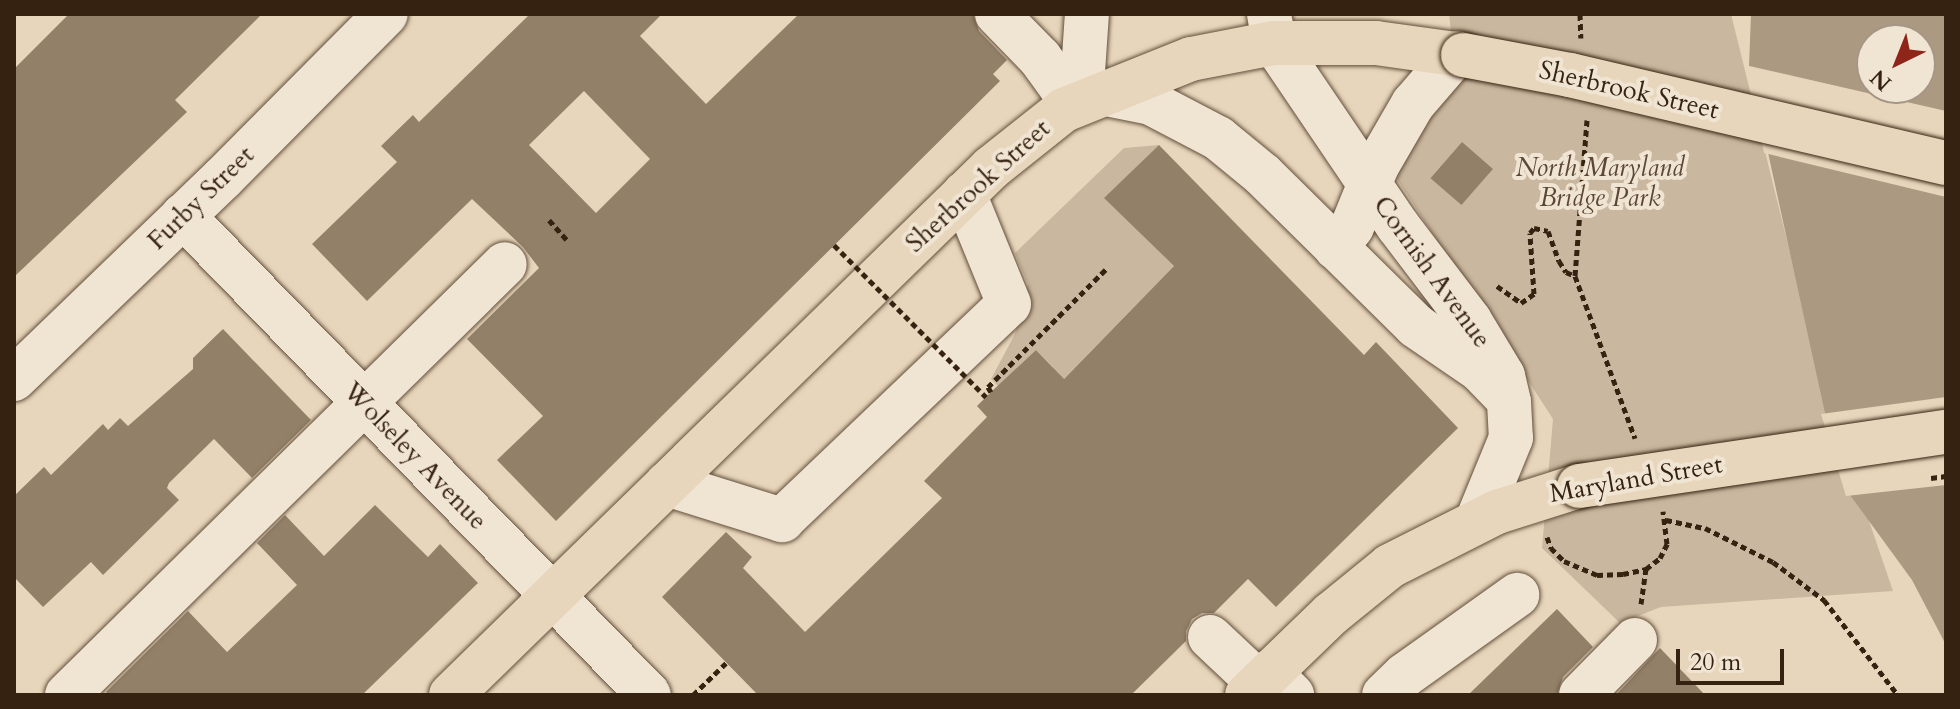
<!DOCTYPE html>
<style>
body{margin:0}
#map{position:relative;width:1960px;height:709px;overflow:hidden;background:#e8d6bc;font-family:Cardo,serif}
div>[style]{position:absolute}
.green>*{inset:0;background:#cab79f}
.water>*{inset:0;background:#ab9982}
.pier>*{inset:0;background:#e8d6bc}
.building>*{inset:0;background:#938069;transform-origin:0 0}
.path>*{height:5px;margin-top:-2.5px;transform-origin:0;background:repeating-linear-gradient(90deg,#362210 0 6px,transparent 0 10px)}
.roads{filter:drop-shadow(0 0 2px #624f3b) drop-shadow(0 0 2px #624f3b)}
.minor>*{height:44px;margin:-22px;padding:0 22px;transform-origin:22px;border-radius:22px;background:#f0e4d3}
.major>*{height:44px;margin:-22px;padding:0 22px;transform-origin:22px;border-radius:22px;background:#e8d6bc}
.path-bridge>*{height:5px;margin-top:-2.5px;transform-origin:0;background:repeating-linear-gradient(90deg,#362210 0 6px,transparent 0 10px)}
.bridges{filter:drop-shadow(0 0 2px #362210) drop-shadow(0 0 2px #362210)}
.major-bridge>*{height:44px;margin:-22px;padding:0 22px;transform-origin:22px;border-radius:22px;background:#e8d6bc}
span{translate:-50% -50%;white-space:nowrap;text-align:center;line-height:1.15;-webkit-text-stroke:8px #f0e4d3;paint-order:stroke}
.street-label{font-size:26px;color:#362210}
.park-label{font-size:26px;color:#5b4734;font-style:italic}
.frame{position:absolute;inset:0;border:16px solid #362210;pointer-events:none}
.north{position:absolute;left:1856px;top:24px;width:80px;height:80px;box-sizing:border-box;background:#f0e4d3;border:2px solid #a69685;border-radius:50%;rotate:223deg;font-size:22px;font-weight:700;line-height:32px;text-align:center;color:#362210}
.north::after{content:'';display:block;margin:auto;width:28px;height:36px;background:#8f2418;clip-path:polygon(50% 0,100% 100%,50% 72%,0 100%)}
.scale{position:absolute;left:1676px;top:649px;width:108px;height:36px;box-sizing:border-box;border:4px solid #362210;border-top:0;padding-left:10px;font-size:24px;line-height:28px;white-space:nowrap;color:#362210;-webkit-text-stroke:6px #f0e4d3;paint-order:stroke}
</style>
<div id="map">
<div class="green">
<div style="clip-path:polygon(1449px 14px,1731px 14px,1823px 386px,1893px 591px,1661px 607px,1620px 623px,1542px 548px,1553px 419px,1388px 165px,1457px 84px)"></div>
<div style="clip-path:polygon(1159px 145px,1105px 198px,1174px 266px,1044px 399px,1053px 367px,1036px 350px,998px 386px,991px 379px,1015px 334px,1028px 284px,1015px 253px,1124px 148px)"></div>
</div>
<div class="water">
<div style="clip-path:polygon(evenodd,1751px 14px,1946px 14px,1946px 645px,1912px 580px,1850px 495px,1825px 413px,1749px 66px,1751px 14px,1872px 40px,1920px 40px,1920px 88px,1872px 88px,1872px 40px)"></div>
</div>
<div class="pier">
<div style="clip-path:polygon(1745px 65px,1946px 111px,1946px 197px,1764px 153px)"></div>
<div style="clip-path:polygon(1946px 397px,1946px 485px,1846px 496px,1821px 414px)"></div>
</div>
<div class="building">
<div style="clip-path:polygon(69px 14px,262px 14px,175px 100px,187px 112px,14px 277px,14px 69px)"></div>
<div style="clip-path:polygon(evenodd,530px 14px,662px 14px,640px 36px,706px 104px,799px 14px,973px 14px,979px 31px,1007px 60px,993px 74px,1000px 81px,556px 521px,497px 460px,543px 416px,467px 339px,539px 268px,523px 247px,472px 199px,367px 301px,312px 244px,397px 162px,381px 146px,413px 115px,419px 122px,530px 14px,584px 91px,650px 159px,596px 213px,529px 145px,584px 91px)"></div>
<div style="left:1462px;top:142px;width:41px;height:48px;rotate:41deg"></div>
<div style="clip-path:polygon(1159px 145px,1364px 355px,1376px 342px,1458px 428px,1276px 607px,1248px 579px,1214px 613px,1202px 613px,1192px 619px,1186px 631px,1186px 641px,1131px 695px,758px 695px,662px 597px,726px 532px,752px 557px,743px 568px,805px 632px,942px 498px,924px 481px,987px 417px,977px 406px,991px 392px,1036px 350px,1064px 379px,1174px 266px,1104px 198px)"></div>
<div style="clip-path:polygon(223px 329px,311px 420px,252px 478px,214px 439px,169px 483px,167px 488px,179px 500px,103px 575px,91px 562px,43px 607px,14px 577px,14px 496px,44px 467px,51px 475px,103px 424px,108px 430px,120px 418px,128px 426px,193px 369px,193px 358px)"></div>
<div style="clip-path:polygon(375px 505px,428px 557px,440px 544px,478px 583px,362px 695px,109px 695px,106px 692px,188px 611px,227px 652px,297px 585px,257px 543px,285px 515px,324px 556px)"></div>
<div style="clip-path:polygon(1557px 609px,1593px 647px,1563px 677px,1557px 695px,1468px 695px)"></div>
<div style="clip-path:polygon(1660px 648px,1705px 695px,1616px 695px)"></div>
</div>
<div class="path">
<div style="left:1580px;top:14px;width:24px;rotate:88deg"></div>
<div style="left:1587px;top:120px;width:156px;rotate:94.4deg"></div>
<div style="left:1575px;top:276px;width:173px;rotate:69.7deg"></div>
<div style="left:549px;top:220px;width:27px;rotate:48deg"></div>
<div style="left:1497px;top:286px;width:29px;rotate:35deg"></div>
<div style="left:1521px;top:303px;width:16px;rotate:-35deg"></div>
<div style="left:1534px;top:294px;width:61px;rotate:-93.8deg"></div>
<div style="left:1530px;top:233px;width:6px;rotate:-51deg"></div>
<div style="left:1534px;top:228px;width:14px;rotate:12deg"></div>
<div style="left:1548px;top:231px;width:32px;rotate:70deg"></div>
<div style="left:1559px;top:261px;width:13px;rotate:58deg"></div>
<div style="left:1566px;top:272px;width:10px;rotate:24deg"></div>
<div style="left:991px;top:392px;width:6px;rotate:-121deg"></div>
<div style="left:988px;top:387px;width:167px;rotate:-45deg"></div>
<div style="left:1666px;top:520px;width:40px;rotate:12deg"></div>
<div style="left:1705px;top:528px;width:76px;rotate:26.6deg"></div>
<div style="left:1773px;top:562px;width:64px;rotate:36.7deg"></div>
<div style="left:1824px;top:600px;width:120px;rotate:52.1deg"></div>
<div style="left:1547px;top:537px;width:12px;rotate:70deg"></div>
<div style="left:1551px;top:548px;width:18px;rotate:45deg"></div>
<div style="left:1564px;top:561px;width:36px;rotate:23deg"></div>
<div style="left:1597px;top:575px;width:26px;rotate:-2deg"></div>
<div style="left:1623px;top:574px;width:24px;rotate:-12deg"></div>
<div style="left:1646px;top:569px;width:18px;rotate:-38deg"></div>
<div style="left:1660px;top:558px;width:16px;rotate:-63deg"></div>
<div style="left:1667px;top:544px;width:33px;rotate:-97deg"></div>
<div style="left:1641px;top:604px;width:35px;rotate:-82deg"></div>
<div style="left:693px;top:695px;width:46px;rotate:-44.1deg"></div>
</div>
<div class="roads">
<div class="minor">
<div style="left:997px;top:14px;width:62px;rotate:45.7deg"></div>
<div style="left:1040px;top:58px;width:58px;rotate:54.1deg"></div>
<div style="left:1269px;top:14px;width:29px;rotate:80deg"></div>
<div style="left:1274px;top:43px;width:221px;rotate:55.9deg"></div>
<div style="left:1398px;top:226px;width:119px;rotate:52.8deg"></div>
<div style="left:1470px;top:321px;width:64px;rotate:59deg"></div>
<div style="left:1503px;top:376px;width:27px;rotate:77deg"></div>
<div style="left:1509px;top:402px;width:36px;rotate:87deg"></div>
<div style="left:1511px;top:438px;width:90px;rotate:112.3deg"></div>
<div style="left:1101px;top:93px;width:51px;rotate:11.3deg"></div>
<div style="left:1151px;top:103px;width:76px;rotate:27.6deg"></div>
<div style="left:1218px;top:138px;width:58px;rotate:39.4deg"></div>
<div style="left:1263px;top:175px;width:215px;rotate:44.6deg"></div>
<div style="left:1416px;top:326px;width:78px;rotate:34.5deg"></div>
<div style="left:1480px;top:370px;width:33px;rotate:46deg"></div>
<div style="left:1081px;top:101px;width:87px;rotate:-86.1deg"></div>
<div style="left:183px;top:216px;width:668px;rotate:45.79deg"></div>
<div style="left:1336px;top:248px;width:26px;rotate:-53deg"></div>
<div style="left:1352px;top:227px;width:66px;rotate:-67.7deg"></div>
<div style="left:1377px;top:166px;width:72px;rotate:-59.9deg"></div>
<div style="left:1413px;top:104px;width:67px;rotate:-49.2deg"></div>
<div style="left:14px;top:379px;width:290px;rotate:-43.9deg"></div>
<div style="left:223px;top:178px;width:231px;rotate:-45.2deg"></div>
<div style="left:667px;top:484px;width:121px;rotate:17.4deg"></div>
<div style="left:782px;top:520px;width:313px;rotate:-43.6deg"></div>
<div style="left:1009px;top:304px;width:119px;rotate:-112.2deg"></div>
<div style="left:1210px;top:637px;width:67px;rotate:43.2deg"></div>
<div style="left:1269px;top:672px;width:33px;rotate:45deg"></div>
<div style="left:67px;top:695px;width:614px;rotate:-44.54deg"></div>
<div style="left:1384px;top:695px;width:29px;rotate:-44deg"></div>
<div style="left:1405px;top:675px;width:138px;rotate:-35.5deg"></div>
<div style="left:1581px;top:695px;width:77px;rotate:-45.5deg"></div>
</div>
<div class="major">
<div style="left:451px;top:695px;width:755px;rotate:-44.3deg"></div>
<div style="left:991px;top:168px;width:93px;rotate:-38.5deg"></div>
<div style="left:1064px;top:110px;width:137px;rotate:-21.9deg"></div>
<div style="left:1191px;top:59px;width:85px;rotate:-10.9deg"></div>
<div style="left:1274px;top:43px;width:102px"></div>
<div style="left:1376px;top:43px;width:88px;rotate:7.9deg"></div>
<div style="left:1247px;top:695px;width:117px;rotate:-44deg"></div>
<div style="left:1331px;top:614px;width:76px;rotate:-39.1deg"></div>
<div style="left:1390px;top:566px;width:120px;rotate:-26.8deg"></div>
<div style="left:1497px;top:512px;width:86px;rotate:-17.6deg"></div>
</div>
</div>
<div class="path-bridge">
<div style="left:834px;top:245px;width:215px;rotate:45deg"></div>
<div style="left:1931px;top:478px;width:15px;rotate:-8deg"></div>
</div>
<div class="bridges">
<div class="major-bridge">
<div style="left:1463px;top:55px;width:109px;rotate:10.6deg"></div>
<div style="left:1570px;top:75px;width:386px;rotate:13.2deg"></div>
<div style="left:1579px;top:486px;width:371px;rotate:-8.4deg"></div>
</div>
</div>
<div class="street-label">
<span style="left:1629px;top:90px;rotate:13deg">Sherbrook Street</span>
<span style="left:978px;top:186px;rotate:-42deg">Sherbrook Street</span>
<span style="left:201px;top:198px;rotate:-44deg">Furby Street</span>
<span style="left:1432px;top:272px;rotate:54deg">Cornish Avenue</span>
<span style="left:415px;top:456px;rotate:46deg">Wolseley Avenue</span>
<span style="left:1636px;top:479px;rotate:-10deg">Maryland Street</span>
</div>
<div class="park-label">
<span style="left:1600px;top:183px">North Maryland<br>Bridge Park</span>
</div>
<div class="frame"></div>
<div class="north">N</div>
<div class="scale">20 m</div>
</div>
